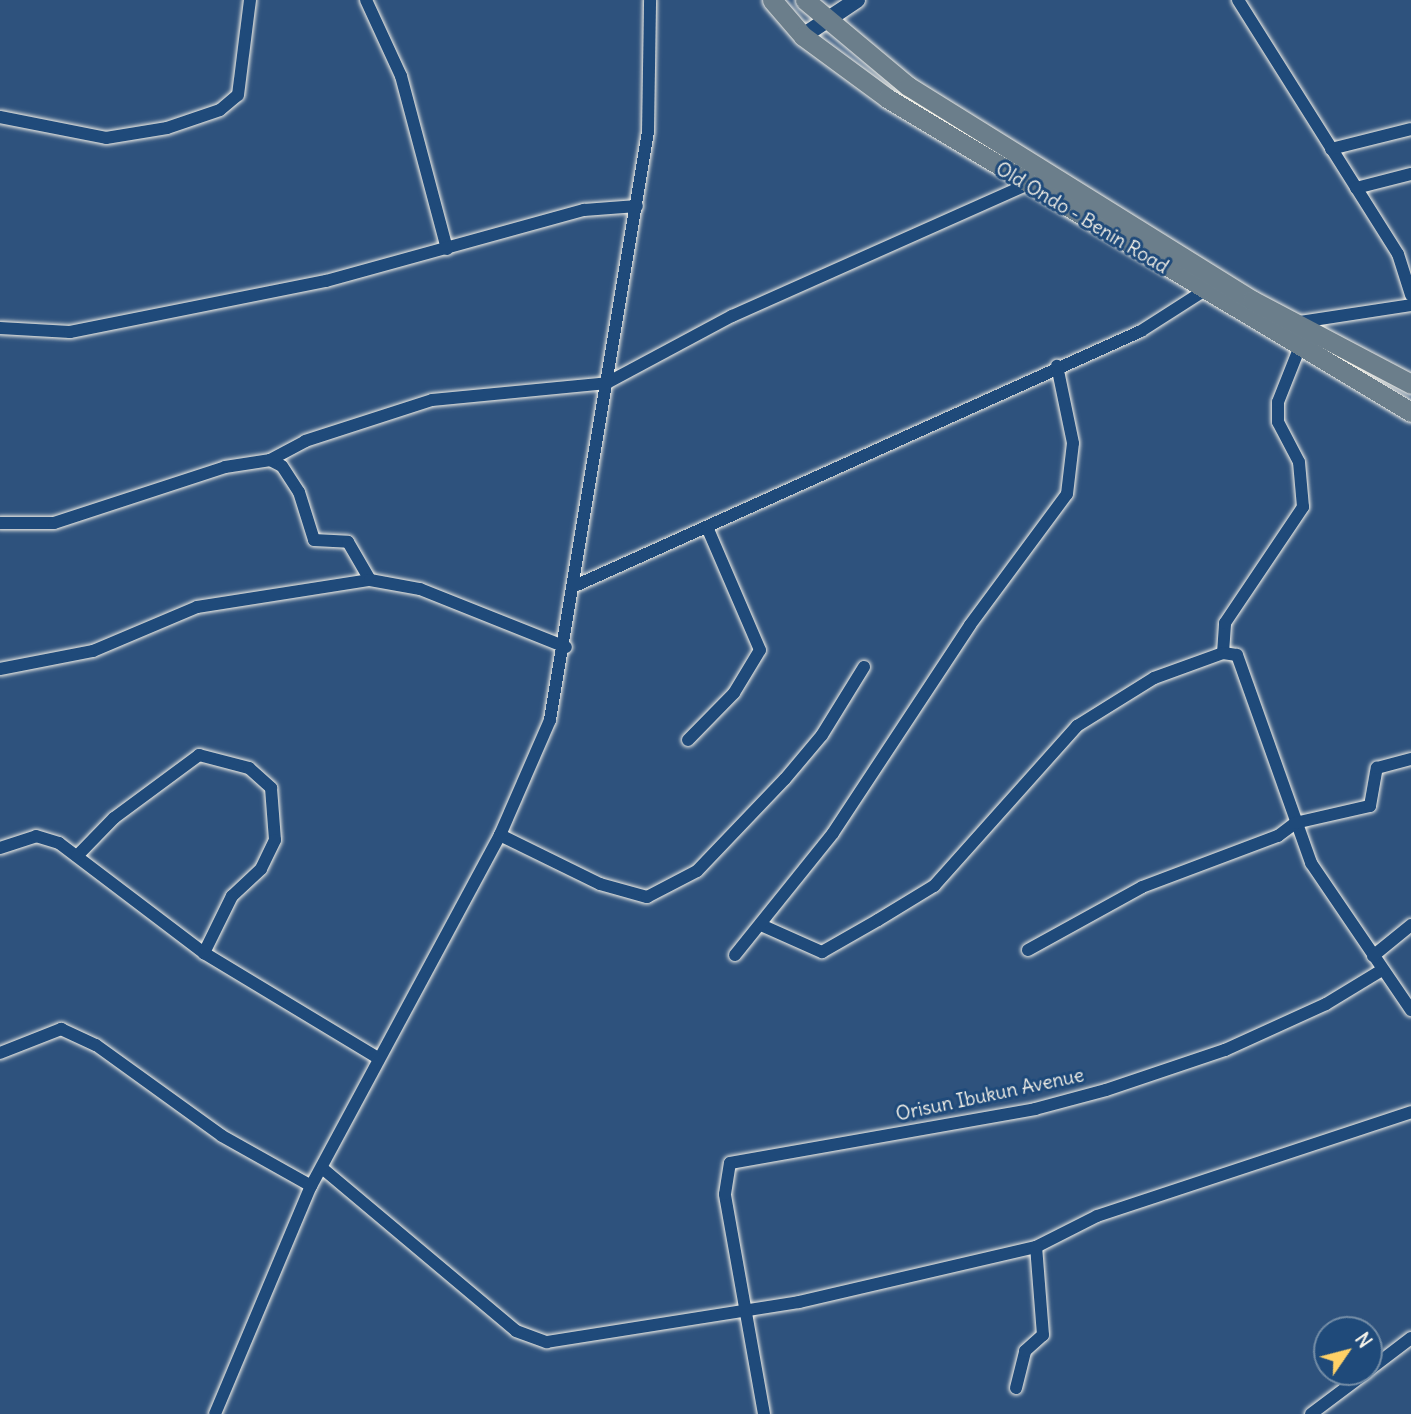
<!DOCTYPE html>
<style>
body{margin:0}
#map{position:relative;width:1411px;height:1414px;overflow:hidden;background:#2e527d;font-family:Delius,sans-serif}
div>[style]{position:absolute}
.roads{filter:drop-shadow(0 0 2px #f4f1e8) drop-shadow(0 0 2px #f4f1e8)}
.minor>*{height:12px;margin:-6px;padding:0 6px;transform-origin:6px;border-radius:6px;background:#1f4a7a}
.tertiary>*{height:16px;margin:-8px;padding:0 8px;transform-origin:8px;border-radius:8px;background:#1f4a7a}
.primary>*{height:19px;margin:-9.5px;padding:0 9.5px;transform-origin:9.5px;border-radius:9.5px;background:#6b7e8b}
span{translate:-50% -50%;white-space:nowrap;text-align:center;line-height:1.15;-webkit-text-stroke:6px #1f4a7a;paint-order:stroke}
.street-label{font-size:19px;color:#f4f1e8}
.north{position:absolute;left:1313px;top:1316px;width:70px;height:70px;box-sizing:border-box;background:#1f4a7a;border:2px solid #748da6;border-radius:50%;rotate:55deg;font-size:19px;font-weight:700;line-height:28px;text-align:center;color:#f4f1e8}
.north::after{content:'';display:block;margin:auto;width:24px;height:32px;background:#ffd166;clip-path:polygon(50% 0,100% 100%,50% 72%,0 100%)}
</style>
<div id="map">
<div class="roads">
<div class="minor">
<div style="left:366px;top:0;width:84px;rotate:65.3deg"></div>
<div style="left:401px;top:76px;width:179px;rotate:75.1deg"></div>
<div style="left:1238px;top:0;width:300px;rotate:57.8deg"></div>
<div style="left:1398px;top:254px;width:43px;rotate:72.4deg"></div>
<div style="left:0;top:117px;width:108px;rotate:11.2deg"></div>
<div style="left:106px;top:138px;width:62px;rotate:-9.3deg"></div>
<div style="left:167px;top:128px;width:56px;rotate:-18.8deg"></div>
<div style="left:220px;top:110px;width:23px;rotate:-40deg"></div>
<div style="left:238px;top:95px;width:96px;rotate:-82.8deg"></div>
<div style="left:1331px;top:149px;width:82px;rotate:-14deg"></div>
<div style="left:1356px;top:188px;width:57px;rotate:-14.3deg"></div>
<div style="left:1300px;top:322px;width:112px;rotate:-8.7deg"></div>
<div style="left:0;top:328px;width:70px;rotate:3.3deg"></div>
<div style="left:70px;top:332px;width:261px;rotate:-11.3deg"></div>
<div style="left:326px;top:281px;width:268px;rotate:-15.4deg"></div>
<div style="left:584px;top:210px;width:53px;rotate:-4.3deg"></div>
<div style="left:270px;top:460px;width:13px;rotate:27deg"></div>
<div style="left:282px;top:466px;width:31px;rotate:57deg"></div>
<div style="left:299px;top:492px;width:50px;rotate:72.6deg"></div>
<div style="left:314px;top:540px;width:34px;rotate:3deg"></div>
<div style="left:348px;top:542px;width:44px;rotate:59.9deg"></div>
<div style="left:0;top:523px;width:54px"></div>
<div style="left:54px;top:523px;width:180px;rotate:-18.1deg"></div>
<div style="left:225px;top:467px;width:46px;rotate:-8.8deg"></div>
<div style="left:270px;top:460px;width:40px;rotate:-28deg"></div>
<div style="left:305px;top:441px;width:133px;rotate:-17.9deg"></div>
<div style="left:432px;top:400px;width:176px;rotate:-5.5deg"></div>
<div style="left:607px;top:383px;width:142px;rotate:-28.2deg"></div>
<div style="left:732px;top:316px;width:322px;rotate:-24deg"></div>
<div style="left:577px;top:585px;width:619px;rotate:-24.24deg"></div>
<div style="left:1141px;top:331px;width:72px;rotate:-32.6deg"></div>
<div style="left:1223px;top:653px;width:30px;rotate:-86deg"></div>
<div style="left:1225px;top:623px;width:140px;rotate:-56.1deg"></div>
<div style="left:1303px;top:507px;width:45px;rotate:-95.1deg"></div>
<div style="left:1299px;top:462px;width:45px;rotate:-117.7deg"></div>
<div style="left:1278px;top:422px;width:20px;rotate:-90deg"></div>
<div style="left:1278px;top:402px;width:68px;rotate:-68.4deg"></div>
<div style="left:0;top:669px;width:95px;rotate:-11deg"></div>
<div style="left:93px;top:651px;width:113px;rotate:-22.9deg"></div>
<div style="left:197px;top:607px;width:175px;rotate:-8.9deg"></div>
<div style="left:370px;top:580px;width:51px;rotate:10.2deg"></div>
<div style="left:420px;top:589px;width:157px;rotate:21.7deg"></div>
<div style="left:688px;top:740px;width:66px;rotate:-45.6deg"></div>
<div style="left:734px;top:693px;width:50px;rotate:-58.8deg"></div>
<div style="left:760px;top:650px;width:132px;rotate:-113.3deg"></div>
<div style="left:500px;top:835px;width:111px;rotate:26.1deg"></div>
<div style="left:600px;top:884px;width:49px;rotate:15.5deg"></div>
<div style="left:647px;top:897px;width:56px;rotate:-27.5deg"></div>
<div style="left:697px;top:871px;width:127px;rotate:-46.3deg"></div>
<div style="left:785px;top:779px;width:57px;rotate:-49.9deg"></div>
<div style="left:822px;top:735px;width:80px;rotate:-58.3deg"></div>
<div style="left:0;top:848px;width:38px;rotate:-18deg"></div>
<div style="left:36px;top:836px;width:24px;rotate:17deg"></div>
<div style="left:59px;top:843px;width:182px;rotate:37.2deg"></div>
<div style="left:204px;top:953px;width:203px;rotate:31.1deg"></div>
<div style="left:77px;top:856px;width:53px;rotate:-45.8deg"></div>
<div style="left:114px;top:818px;width:106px;rotate:-36.5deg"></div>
<div style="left:199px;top:755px;width:52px;rotate:14.6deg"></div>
<div style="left:249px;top:768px;width:30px;rotate:42deg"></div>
<div style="left:271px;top:788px;width:52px;rotate:85.6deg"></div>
<div style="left:275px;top:840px;width:32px;rotate:116deg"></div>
<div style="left:261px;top:869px;width:40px;rotate:137deg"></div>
<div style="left:232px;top:896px;width:64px;rotate:116.2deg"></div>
<div style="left:761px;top:925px;width:67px;rotate:23.9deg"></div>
<div style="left:822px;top:952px;width:64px;rotate:-29.7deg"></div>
<div style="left:878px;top:920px;width:66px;rotate:-31.3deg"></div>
<div style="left:934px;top:886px;width:215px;rotate:-48.2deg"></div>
<div style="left:1077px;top:726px;width:91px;rotate:-31.9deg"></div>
<div style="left:1154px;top:678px;width:73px;rotate:-19.9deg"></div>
<div style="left:1223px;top:653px;width:14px;rotate:8deg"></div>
<div style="left:1237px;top:655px;width:221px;rotate:70.4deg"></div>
<div style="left:1311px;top:863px;width:178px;rotate:55.8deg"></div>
<div style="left:1028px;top:950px;width:130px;rotate:-28.9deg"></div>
<div style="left:1142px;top:887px;width:145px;rotate:-20.6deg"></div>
<div style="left:1278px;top:836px;width:21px;rotate:-37deg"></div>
<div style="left:1295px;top:823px;width:77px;rotate:-12.8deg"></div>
<div style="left:1370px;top:806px;width:39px;rotate:-80deg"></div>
<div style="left:1377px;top:768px;width:35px;rotate:-15deg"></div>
<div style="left:735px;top:955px;width:156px;rotate:-51.2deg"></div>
<div style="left:833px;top:833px;width:249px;rotate:-56.6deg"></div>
<div style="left:970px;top:625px;width:163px;rotate:-53.5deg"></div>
<div style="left:1067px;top:494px;width:51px;rotate:-83.3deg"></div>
<div style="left:1073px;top:443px;width:79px;rotate:-101.7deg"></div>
<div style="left:1373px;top:956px;width:49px;rotate:-39.2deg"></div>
<div style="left:0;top:1053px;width:66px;rotate:-21.5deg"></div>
<div style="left:61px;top:1029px;width:38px;rotate:25deg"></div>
<div style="left:96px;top:1045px;width:155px;rotate:35.8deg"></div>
<div style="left:222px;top:1136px;width:102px;rotate:29.3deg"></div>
<div style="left:322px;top:1168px;width:253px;rotate:40deg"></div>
<div style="left:516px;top:1331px;width:33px;rotate:20deg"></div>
<div style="left:547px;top:1342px;width:255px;rotate:-9deg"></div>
<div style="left:799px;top:1302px;width:243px;rotate:-13.1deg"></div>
<div style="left:1036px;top:1247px;width:68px;rotate:-26.9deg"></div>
<div style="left:1097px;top:1216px;width:331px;rotate:-18.3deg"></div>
<div style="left:1369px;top:1370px;width:53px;rotate:-37.3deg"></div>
<div style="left:1016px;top:1388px;width:38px;rotate:-76deg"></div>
<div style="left:1025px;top:1351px;width:24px;rotate:-42deg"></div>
<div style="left:1043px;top:1335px;width:88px;rotate:-94.5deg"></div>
<div style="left:215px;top:1414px;width:247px;rotate:-67.2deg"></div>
<div style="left:311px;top:1186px;width:399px;rotate:-61.7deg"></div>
<div style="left:500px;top:835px;width:125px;rotate:-66.5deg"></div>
<div style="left:550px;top:720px;width:596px;rotate:-80.54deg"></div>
<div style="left:648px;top:132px;width:132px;rotate:-89.1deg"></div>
<div style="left:764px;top:1414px;width:223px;rotate:-100.1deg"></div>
<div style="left:725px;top:1194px;width:31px;rotate:-81deg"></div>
<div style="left:730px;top:1163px;width:310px;rotate:-10deg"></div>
<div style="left:1035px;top:1109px;width:73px;rotate:-15deg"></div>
<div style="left:1106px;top:1090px;width:126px;rotate:-18.6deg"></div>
<div style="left:1225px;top:1050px;width:111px;rotate:-24.5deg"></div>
<div style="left:1326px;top:1004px;width:66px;rotate:-31.3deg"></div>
<div style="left:1311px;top:1414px;width:70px;rotate:-36.9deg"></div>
</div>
<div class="tertiary">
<div style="left:803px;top:36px;width:65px;rotate:-33.7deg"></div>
</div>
<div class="primary">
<div style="left:772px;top:0;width:48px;rotate:49.3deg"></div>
<div style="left:803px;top:36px;width:104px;rotate:36.4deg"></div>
<div style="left:887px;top:98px;width:611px;rotate:30.93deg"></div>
<div style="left:805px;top:0;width:134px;rotate:39.9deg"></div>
<div style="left:908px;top:86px;width:405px;rotate:31.9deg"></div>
<div style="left:1252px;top:300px;width:180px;rotate:27.8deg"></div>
</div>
</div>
<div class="street-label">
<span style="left:1082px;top:218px;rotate:31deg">Old Ondo - Benin Road</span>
<span style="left:990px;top:1095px;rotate:-12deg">Orisun Ibukun Avenue</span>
</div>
<div class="north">N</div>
</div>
